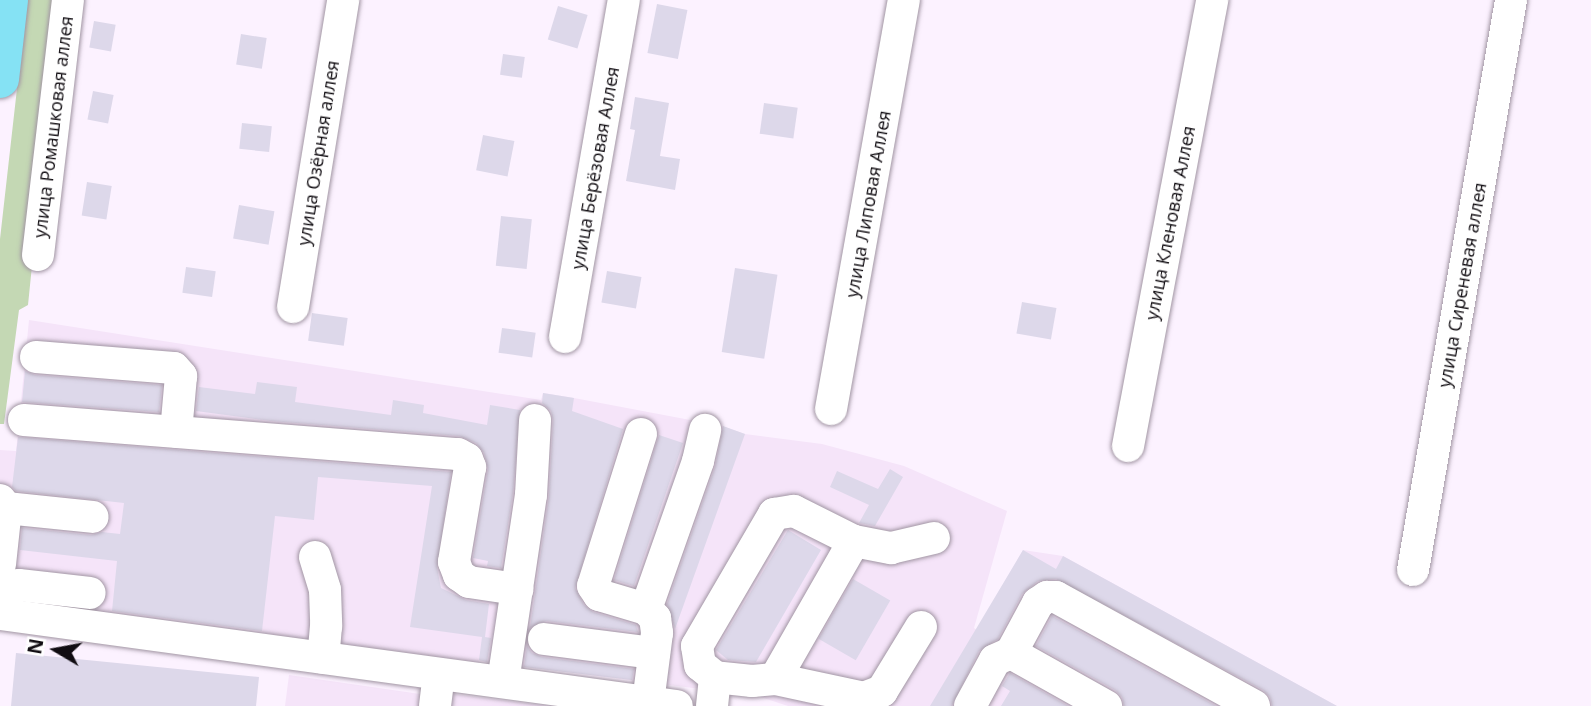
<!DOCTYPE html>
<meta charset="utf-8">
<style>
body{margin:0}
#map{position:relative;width:1591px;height:706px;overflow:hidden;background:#fcf2ff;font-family:"Open Sans",sans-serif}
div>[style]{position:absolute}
.built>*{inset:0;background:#f5e4f9}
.green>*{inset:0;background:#c4d8b4}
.building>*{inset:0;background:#ddd8ea;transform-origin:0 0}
.roads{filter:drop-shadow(0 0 2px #a195a3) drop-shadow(0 0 2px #a195a3)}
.minor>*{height:32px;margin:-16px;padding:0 16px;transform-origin:16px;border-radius:16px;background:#fff}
.major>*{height:38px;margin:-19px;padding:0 19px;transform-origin:19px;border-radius:19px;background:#85e2f4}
span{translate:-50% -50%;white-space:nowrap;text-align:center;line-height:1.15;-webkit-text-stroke:5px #fff;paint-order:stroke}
.street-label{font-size:18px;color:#110d12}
.north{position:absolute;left:21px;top:615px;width:70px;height:70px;-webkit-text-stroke:5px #fff;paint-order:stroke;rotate:280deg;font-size:19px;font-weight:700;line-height:28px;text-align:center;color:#110d12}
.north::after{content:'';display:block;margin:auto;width:24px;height:32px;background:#110d12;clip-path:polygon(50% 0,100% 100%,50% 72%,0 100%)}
</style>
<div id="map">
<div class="built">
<div style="clip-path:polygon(29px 320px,541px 400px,543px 393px,574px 398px,722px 426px,745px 434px,822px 444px,904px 466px,1007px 511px,974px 628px,977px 630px,1023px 550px,1063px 556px,1337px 706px,788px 706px,757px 696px,479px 661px,478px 668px,0 603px,0 450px,16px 451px)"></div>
<div style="clip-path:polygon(289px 675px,427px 695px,426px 706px,285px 706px)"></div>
<div style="clip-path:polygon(452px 694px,549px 706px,450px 706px)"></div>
</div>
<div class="green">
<div style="clip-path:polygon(27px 0,59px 0,28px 305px,19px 310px,4px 424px,0 424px,0 239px)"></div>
</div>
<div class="building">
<div style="left:657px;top:4px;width:31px;height:50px;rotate:11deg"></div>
<div style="left:558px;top:6px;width:31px;height:35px;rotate:17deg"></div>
<div style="left:94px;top:21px;width:22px;height:27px;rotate:10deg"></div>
<div style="left:241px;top:34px;width:26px;height:31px;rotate:9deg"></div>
<div style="left:503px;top:54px;width:22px;height:21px;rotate:8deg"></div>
<div style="left:93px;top:91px;width:21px;height:29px;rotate:11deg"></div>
<div style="clip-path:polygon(635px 97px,669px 103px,660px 156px,680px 159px,675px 190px,626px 181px,635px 130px,630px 129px)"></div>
<div style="left:764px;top:103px;width:34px;height:31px;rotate:8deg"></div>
<div style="left:242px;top:123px;width:30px;height:26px;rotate:6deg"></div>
<div style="left:483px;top:135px;width:32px;height:36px;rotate:11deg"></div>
<div style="left:87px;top:182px;width:25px;height:34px;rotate:9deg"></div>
<div style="left:239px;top:205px;width:36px;height:34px;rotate:10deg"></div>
<div style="left:501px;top:216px;width:31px;height:50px;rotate:6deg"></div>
<div style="left:186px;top:267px;width:30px;height:26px;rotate:8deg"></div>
<div style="left:735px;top:268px;width:43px;height:85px;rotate:9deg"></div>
<div style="left:607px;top:271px;width:35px;height:32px;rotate:10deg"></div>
<div style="left:1022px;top:302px;width:35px;height:32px;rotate:10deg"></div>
<div style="left:312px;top:313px;width:36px;height:28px;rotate:8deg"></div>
<div style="left:502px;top:328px;width:34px;height:25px;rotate:8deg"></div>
<div style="clip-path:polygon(25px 371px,35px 375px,162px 385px,159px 412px,22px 402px)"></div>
<div style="clip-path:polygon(257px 382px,297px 387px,295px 402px,391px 415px,393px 400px,424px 405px,423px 413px,487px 425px,490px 405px,520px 410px,513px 493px,501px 568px,487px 566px,488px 561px,473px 558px,488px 469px,484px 453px,476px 443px,459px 436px,271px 421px,196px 411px,199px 387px,255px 394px)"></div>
<div style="clip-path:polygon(543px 393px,574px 398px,572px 411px,623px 429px,575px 588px,584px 605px,593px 612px,636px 625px,638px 632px,546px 621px,530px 628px,549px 496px,553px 421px,551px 411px,542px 403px)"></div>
<div style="clip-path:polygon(723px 426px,745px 434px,675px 629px,667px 604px,715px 467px)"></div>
<div style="clip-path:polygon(659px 435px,683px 443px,634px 586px,614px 580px)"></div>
<div style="clip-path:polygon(18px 437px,451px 472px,437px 568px,441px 588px,466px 600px,489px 604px,485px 637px,491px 638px,487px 662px,479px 660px,482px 637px,410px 627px,432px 486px,318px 477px,314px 520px,275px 516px,262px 631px,112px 611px,117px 561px,20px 550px,22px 528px,91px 535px,102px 532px,120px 534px,124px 503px,16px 491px,12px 487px)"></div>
<div style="clip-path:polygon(890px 469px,903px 477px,875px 526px,859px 523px,869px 505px,830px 487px,837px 471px,878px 489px)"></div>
<div style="clip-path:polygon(788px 530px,821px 550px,756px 662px,728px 660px,716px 650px)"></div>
<div style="clip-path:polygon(1023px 550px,1056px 569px,1063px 556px,1337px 706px,1272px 706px,1270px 697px,1263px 690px,1056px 579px,1038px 581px,1022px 594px,998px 639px,979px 651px,952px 706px,930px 706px)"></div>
<div style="left:853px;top:579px;width:43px;height:69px;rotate:30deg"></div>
<div style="clip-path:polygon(1052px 616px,1216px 706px,1124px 706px,1122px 697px,1115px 690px,1036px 646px)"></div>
<div style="clip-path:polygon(527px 646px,532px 653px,542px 657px,634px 669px,632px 680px,524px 667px)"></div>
<div style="clip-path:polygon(16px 653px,259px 677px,256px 706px,11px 706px)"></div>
<div style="clip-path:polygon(1010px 673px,1068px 706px,1001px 706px,1010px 691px,1002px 686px)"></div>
</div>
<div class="roads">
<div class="minor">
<div style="left:38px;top:255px;width:257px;rotate:-83.3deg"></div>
<div style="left:293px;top:307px;width:311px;rotate:-80.7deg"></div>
<div style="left:565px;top:337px;width:342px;rotate:-80.1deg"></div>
<div style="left:36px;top:357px;width:138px;rotate:4.6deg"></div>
<div style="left:174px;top:368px;width:11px;rotate:49deg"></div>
<div style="left:181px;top:376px;width:56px;rotate:95.1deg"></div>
<div style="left:831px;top:409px;width:415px;rotate:-79.9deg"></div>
<div style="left:24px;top:420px;width:435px;rotate:4.5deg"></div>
<div style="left:458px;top:454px;width:10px;rotate:29deg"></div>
<div style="left:467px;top:459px;width:9px;rotate:69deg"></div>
<div style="left:470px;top:467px;width:96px;rotate:99.6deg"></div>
<div style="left:454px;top:562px;width:14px;rotate:69deg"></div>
<div style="left:459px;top:575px;width:12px;rotate:35deg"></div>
<div style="left:469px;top:582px;width:49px;rotate:8.3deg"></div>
<div style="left:641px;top:434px;width:159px;rotate:107.5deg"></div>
<div style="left:593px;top:586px;width:11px;rotate:56deg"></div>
<div style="left:599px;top:595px;width:49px;rotate:16.6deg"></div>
<div style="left:646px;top:609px;width:13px;rotate:45deg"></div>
<div style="left:655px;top:618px;width:15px;rotate:82deg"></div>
<div style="left:657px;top:633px;width:70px;rotate:97.4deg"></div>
<div style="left:1128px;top:446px;width:454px;rotate:-79.3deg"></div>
<div style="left:0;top:500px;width:10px;rotate:53deg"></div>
<div style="left:6px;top:508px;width:56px;rotate:96.1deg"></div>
<div style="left:6px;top:508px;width:87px;rotate:5.9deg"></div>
<div style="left:315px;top:557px;width:34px;rotate:73deg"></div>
<div style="left:325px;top:590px;width:36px;rotate:88deg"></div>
<div style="left:326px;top:626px;width:32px;rotate:95deg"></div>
<div style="left:1413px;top:570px;width:578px;rotate:-80.24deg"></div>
<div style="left:0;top:592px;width:20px;rotate:-20deg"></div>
<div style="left:19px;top:585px;width:71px;rotate:6.4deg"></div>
<div style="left:646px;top:609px;width:157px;rotate:-70.6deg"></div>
<div style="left:698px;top:461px;width:32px;rotate:-77deg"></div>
<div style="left:0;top:614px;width:683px;rotate:7.74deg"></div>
<div style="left:921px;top:627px;width:75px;rotate:121.4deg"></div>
<div style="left:882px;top:691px;width:19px;rotate:159deg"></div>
<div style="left:864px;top:698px;width:91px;rotate:-167.9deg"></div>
<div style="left:775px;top:679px;width:23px;rotate:175deg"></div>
<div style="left:752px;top:681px;width:37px;rotate:-174deg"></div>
<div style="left:715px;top:677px;width:19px;rotate:-141deg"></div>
<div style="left:700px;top:665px;width:19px;rotate:-99deg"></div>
<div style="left:697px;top:646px;width:153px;rotate:-59.7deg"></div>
<div style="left:774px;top:514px;width:20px;rotate:-9deg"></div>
<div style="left:794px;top:511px;width:67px;rotate:26.6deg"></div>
<div style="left:854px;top:541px;width:38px;rotate:11deg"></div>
<div style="left:891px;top:548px;width:44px;rotate:-13.1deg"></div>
<div style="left:544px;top:639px;width:111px;rotate:7.3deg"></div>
<div style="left:1011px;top:653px;width:109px;rotate:29.2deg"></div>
<div style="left:775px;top:679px;width:159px;rotate:-60.2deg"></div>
<div style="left:503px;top:682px;width:189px;rotate:-81.5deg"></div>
<div style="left:531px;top:495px;width:75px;rotate:-86.9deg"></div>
<div style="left:435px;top:706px;width:32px;rotate:-83deg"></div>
<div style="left:712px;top:706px;width:29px;rotate:-84deg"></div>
<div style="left:970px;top:706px;width:52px;rotate:-61.5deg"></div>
<div style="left:995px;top:660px;width:17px;rotate:-24deg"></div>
<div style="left:1011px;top:653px;width:57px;rotate:-61.6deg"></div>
<div style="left:1038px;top:603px;width:11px;rotate:-34deg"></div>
<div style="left:1047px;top:597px;width:9px"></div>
<div style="left:1056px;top:597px;width:226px;rotate:28.8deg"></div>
</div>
<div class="major">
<div style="left:0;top:79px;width:80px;rotate:-83.5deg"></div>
</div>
</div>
<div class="street-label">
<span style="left:53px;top:127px;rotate:-83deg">улица Ромашковая аллея</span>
<span style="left:318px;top:153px;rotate:-81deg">улица Озёрная аллея</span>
<span style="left:595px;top:168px;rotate:-80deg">улица Берёзовая Аллея</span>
<span style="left:868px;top:204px;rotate:-80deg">улица Липовая Аллея</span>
<span style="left:1170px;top:223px;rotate:-79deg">улица Кленовая Аллея</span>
<span style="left:1462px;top:285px;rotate:-80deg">улица Сиреневая аллея</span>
</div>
<div class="north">N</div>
</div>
